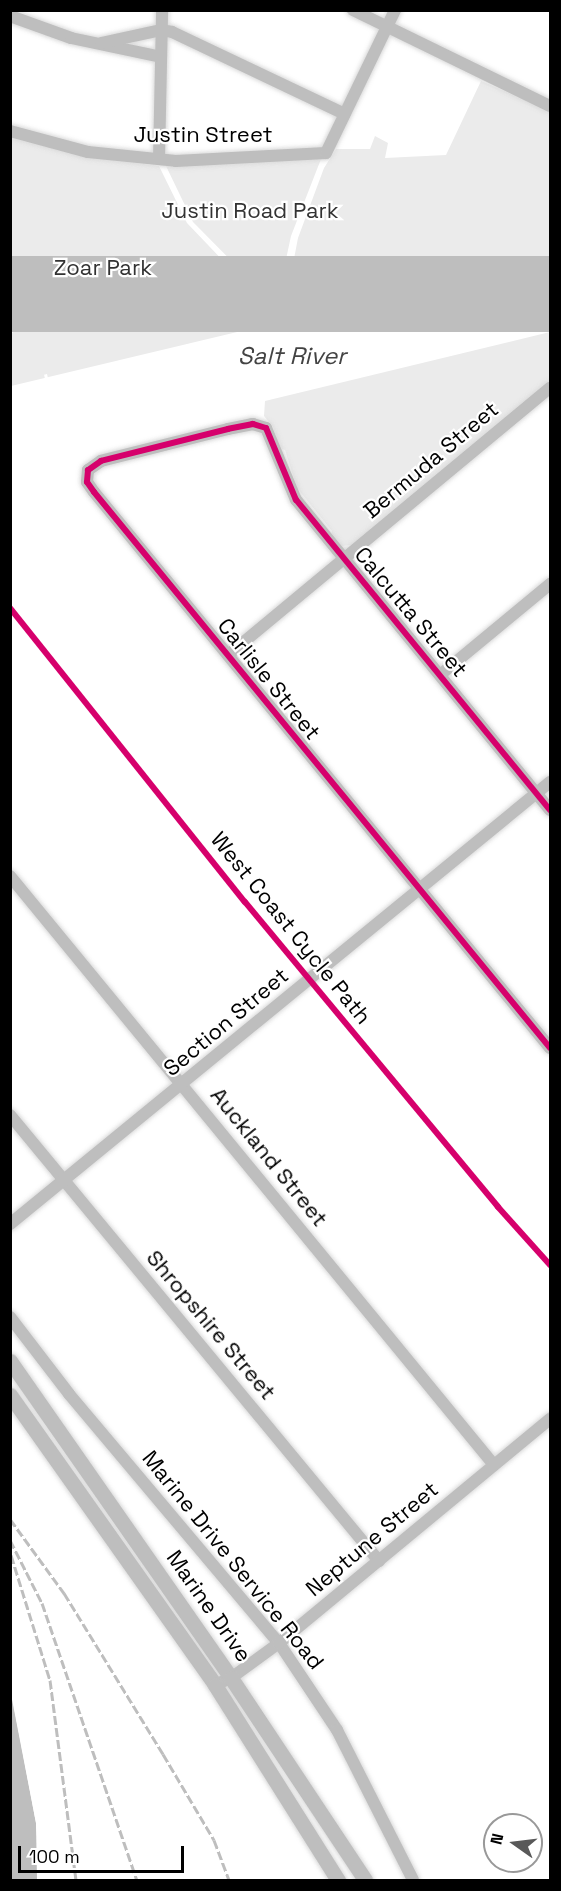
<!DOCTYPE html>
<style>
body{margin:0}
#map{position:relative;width:561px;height:1891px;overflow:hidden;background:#fff;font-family:"Space Grotesk",sans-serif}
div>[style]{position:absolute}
.green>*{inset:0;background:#ebebeb}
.water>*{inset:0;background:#bebebe;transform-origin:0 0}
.pier>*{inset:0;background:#fff;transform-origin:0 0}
.roads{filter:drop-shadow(0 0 2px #dbdbdb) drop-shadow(0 0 2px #dbdbdb)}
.minor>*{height:12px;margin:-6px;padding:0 6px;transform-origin:6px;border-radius:6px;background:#bebebe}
.major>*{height:15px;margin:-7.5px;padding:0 7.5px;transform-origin:7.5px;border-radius:7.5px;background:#bebebe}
.rail>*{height:3px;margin-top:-1.5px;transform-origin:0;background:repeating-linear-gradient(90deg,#bebebe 0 9px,transparent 0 12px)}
.cycleway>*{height:6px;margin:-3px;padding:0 3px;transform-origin:3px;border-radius:3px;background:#d6006c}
span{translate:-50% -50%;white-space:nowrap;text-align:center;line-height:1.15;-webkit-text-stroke:4.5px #fff;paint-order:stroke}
.street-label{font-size:22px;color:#000}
.park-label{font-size:22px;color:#323232}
.water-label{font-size:24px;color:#434343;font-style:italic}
.frame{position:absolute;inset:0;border:12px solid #000;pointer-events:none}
.north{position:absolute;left:483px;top:1813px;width:60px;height:60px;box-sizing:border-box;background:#fff;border:2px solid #999;border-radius:50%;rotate:284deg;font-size:16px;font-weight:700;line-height:24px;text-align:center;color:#000}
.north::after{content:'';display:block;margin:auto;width:21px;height:27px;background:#595959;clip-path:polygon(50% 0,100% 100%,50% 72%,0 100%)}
.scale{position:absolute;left:18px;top:1846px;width:166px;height:27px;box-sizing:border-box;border:3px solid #000;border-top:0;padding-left:8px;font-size:18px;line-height:21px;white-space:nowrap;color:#000;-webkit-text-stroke:4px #fff;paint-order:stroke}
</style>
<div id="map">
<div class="green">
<div style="clip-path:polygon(481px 81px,550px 111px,550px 256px,282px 321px,298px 238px,324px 168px,336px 149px,370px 149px,375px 136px,388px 143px,385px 158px,446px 155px)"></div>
<div style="clip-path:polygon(11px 137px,81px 156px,159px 166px,187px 223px,273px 313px,275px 323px,11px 386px,11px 336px,16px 325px,11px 314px)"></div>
<div style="clip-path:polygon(321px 159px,291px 236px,276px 306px,193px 222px,166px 166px)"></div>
<div style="clip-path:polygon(550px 332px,550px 382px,352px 545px,341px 546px,331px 538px,332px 531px,297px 488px,285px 450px,279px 448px,273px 427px,264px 416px,265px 401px)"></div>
</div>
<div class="water">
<div style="left:550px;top:256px;width:76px;height:555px;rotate:90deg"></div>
<div style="clip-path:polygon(10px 1689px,36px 1823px,37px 1880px,11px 1880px)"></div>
</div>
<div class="pier">
<div style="left:47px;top:374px;width:77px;height:3px;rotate:77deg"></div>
<div style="clip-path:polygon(10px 1686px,39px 1823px,40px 1880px,36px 1823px)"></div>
</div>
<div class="roads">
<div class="minor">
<div style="left:353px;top:10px;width:219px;rotate:26deg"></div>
<div style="left:10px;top:16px;width:65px;rotate:19.8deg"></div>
<div style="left:71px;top:38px;width:92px;rotate:11.9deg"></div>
<div style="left:101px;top:43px;width:61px;rotate:-12.2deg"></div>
<div style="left:161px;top:30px;width:11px;rotate:10deg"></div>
<div style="left:172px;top:32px;width:191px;rotate:25.4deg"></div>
<div style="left:10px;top:131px;width:81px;rotate:15.1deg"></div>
<div style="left:88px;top:152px;width:88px;rotate:5.8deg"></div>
<div style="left:176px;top:161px;width:150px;rotate:-3.1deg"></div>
<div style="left:326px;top:153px;width:159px;rotate:-64.2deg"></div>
<div style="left:159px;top:159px;width:149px;rotate:-88.8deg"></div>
<div style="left:228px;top:655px;width:418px;rotate:-39.7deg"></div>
<div style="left:440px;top:675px;width:143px;rotate:-39.6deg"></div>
<div style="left:550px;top:810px;width:401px;rotate:-129.3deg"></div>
<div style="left:296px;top:500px;width:78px;rotate:-112.6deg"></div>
<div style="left:266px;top:428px;width:14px;rotate:-163deg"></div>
<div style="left:253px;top:424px;width:25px;rotate:169deg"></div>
<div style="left:228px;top:429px;width:131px;rotate:165.9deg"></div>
<div style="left:101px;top:461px;width:16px;rotate:145deg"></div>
<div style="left:88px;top:470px;width:12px;rotate:95deg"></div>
<div style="left:87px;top:482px;width:12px;rotate:55deg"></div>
<div style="left:94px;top:492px;width:719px;rotate:50.64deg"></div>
<div style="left:10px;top:876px;width:762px;rotate:50.59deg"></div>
<div style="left:10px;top:1115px;width:579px;rotate:50.4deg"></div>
<div style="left:10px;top:1224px;width:698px;rotate:-39.3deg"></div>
<div style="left:10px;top:1317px;width:97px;rotate:52.5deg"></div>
<div style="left:69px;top:1394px;width:326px;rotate:49.9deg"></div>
<div style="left:279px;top:1643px;width:105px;rotate:56.3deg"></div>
<div style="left:337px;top:1730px;width:168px;rotate:63.1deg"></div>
<div style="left:215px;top:1685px;width:17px;rotate:-24deg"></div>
<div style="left:231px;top:1678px;width:59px;rotate:-36.1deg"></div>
<div style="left:279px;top:1643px;width:352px;rotate:-39.6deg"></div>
</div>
<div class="major">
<div style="left:10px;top:1361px;width:386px;rotate:55.1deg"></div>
<div style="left:231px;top:1678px;width:242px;rotate:56.4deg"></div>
<div style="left:10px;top:1395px;width:355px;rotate:54.7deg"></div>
<div style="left:215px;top:1685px;width:231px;rotate:57.8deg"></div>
</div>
</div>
<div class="rail">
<div style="left:10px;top:1519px;width:92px;rotate:53.9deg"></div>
<div style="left:64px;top:1593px;width:189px;rotate:58.4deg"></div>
<div style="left:163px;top:1754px;width:100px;rotate:59.3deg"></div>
<div style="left:214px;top:1840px;width:43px;rotate:69.4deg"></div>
<div style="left:10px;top:1540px;width:71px;rotate:63.1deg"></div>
<div style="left:42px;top:1603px;width:293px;rotate:71.1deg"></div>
<div style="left:11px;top:1555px;width:131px;rotate:72.7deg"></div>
<div style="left:50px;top:1680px;width:202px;rotate:82.6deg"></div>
</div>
<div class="cycleway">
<div style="left:10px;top:608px;width:376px;rotate:51.4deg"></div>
<div style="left:245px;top:902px;width:396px;rotate:50.3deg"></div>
<div style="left:498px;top:1207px;width:78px;rotate:48.1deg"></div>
<div style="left:550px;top:810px;width:401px;rotate:-129.3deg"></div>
<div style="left:296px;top:500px;width:78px;rotate:-112.6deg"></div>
<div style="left:266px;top:428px;width:14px;rotate:-163deg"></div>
<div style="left:253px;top:424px;width:25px;rotate:169deg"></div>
<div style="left:228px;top:429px;width:131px;rotate:165.9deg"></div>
<div style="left:101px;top:461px;width:16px;rotate:145deg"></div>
<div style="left:88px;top:470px;width:12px;rotate:95deg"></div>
<div style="left:87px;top:482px;width:12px;rotate:55deg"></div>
<div style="left:94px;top:492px;width:719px;rotate:50.64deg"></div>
</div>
<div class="street-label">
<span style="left:203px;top:135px">Justin Street</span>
<span style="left:431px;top:460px;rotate:-40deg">Bermuda Street</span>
<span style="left:411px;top:612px;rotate:50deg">Calcutta Street</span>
<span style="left:269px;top:679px;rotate:51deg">Carlisle Street</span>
<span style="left:291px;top:928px;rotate:51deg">West Coast Cycle Path</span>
<span style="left:226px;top:1022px;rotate:-40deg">Section Street</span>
<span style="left:269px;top:1157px;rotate:51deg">Auckland Street</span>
<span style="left:211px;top:1325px;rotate:50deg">Shropshire Street</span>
<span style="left:372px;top:1539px;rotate:-40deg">Neptune Street</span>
<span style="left:233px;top:1560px;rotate:51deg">Marine Drive Service Road</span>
<span style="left:209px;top:1606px;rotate:55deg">Marine Drive</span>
</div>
<div class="park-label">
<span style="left:250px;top:211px">Justin Road Park</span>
<span style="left:103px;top:268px">Zoar Park</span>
</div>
<div class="water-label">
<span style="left:292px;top:356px">Salt River</span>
</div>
<div class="frame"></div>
<div class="north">N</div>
<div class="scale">100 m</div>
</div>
